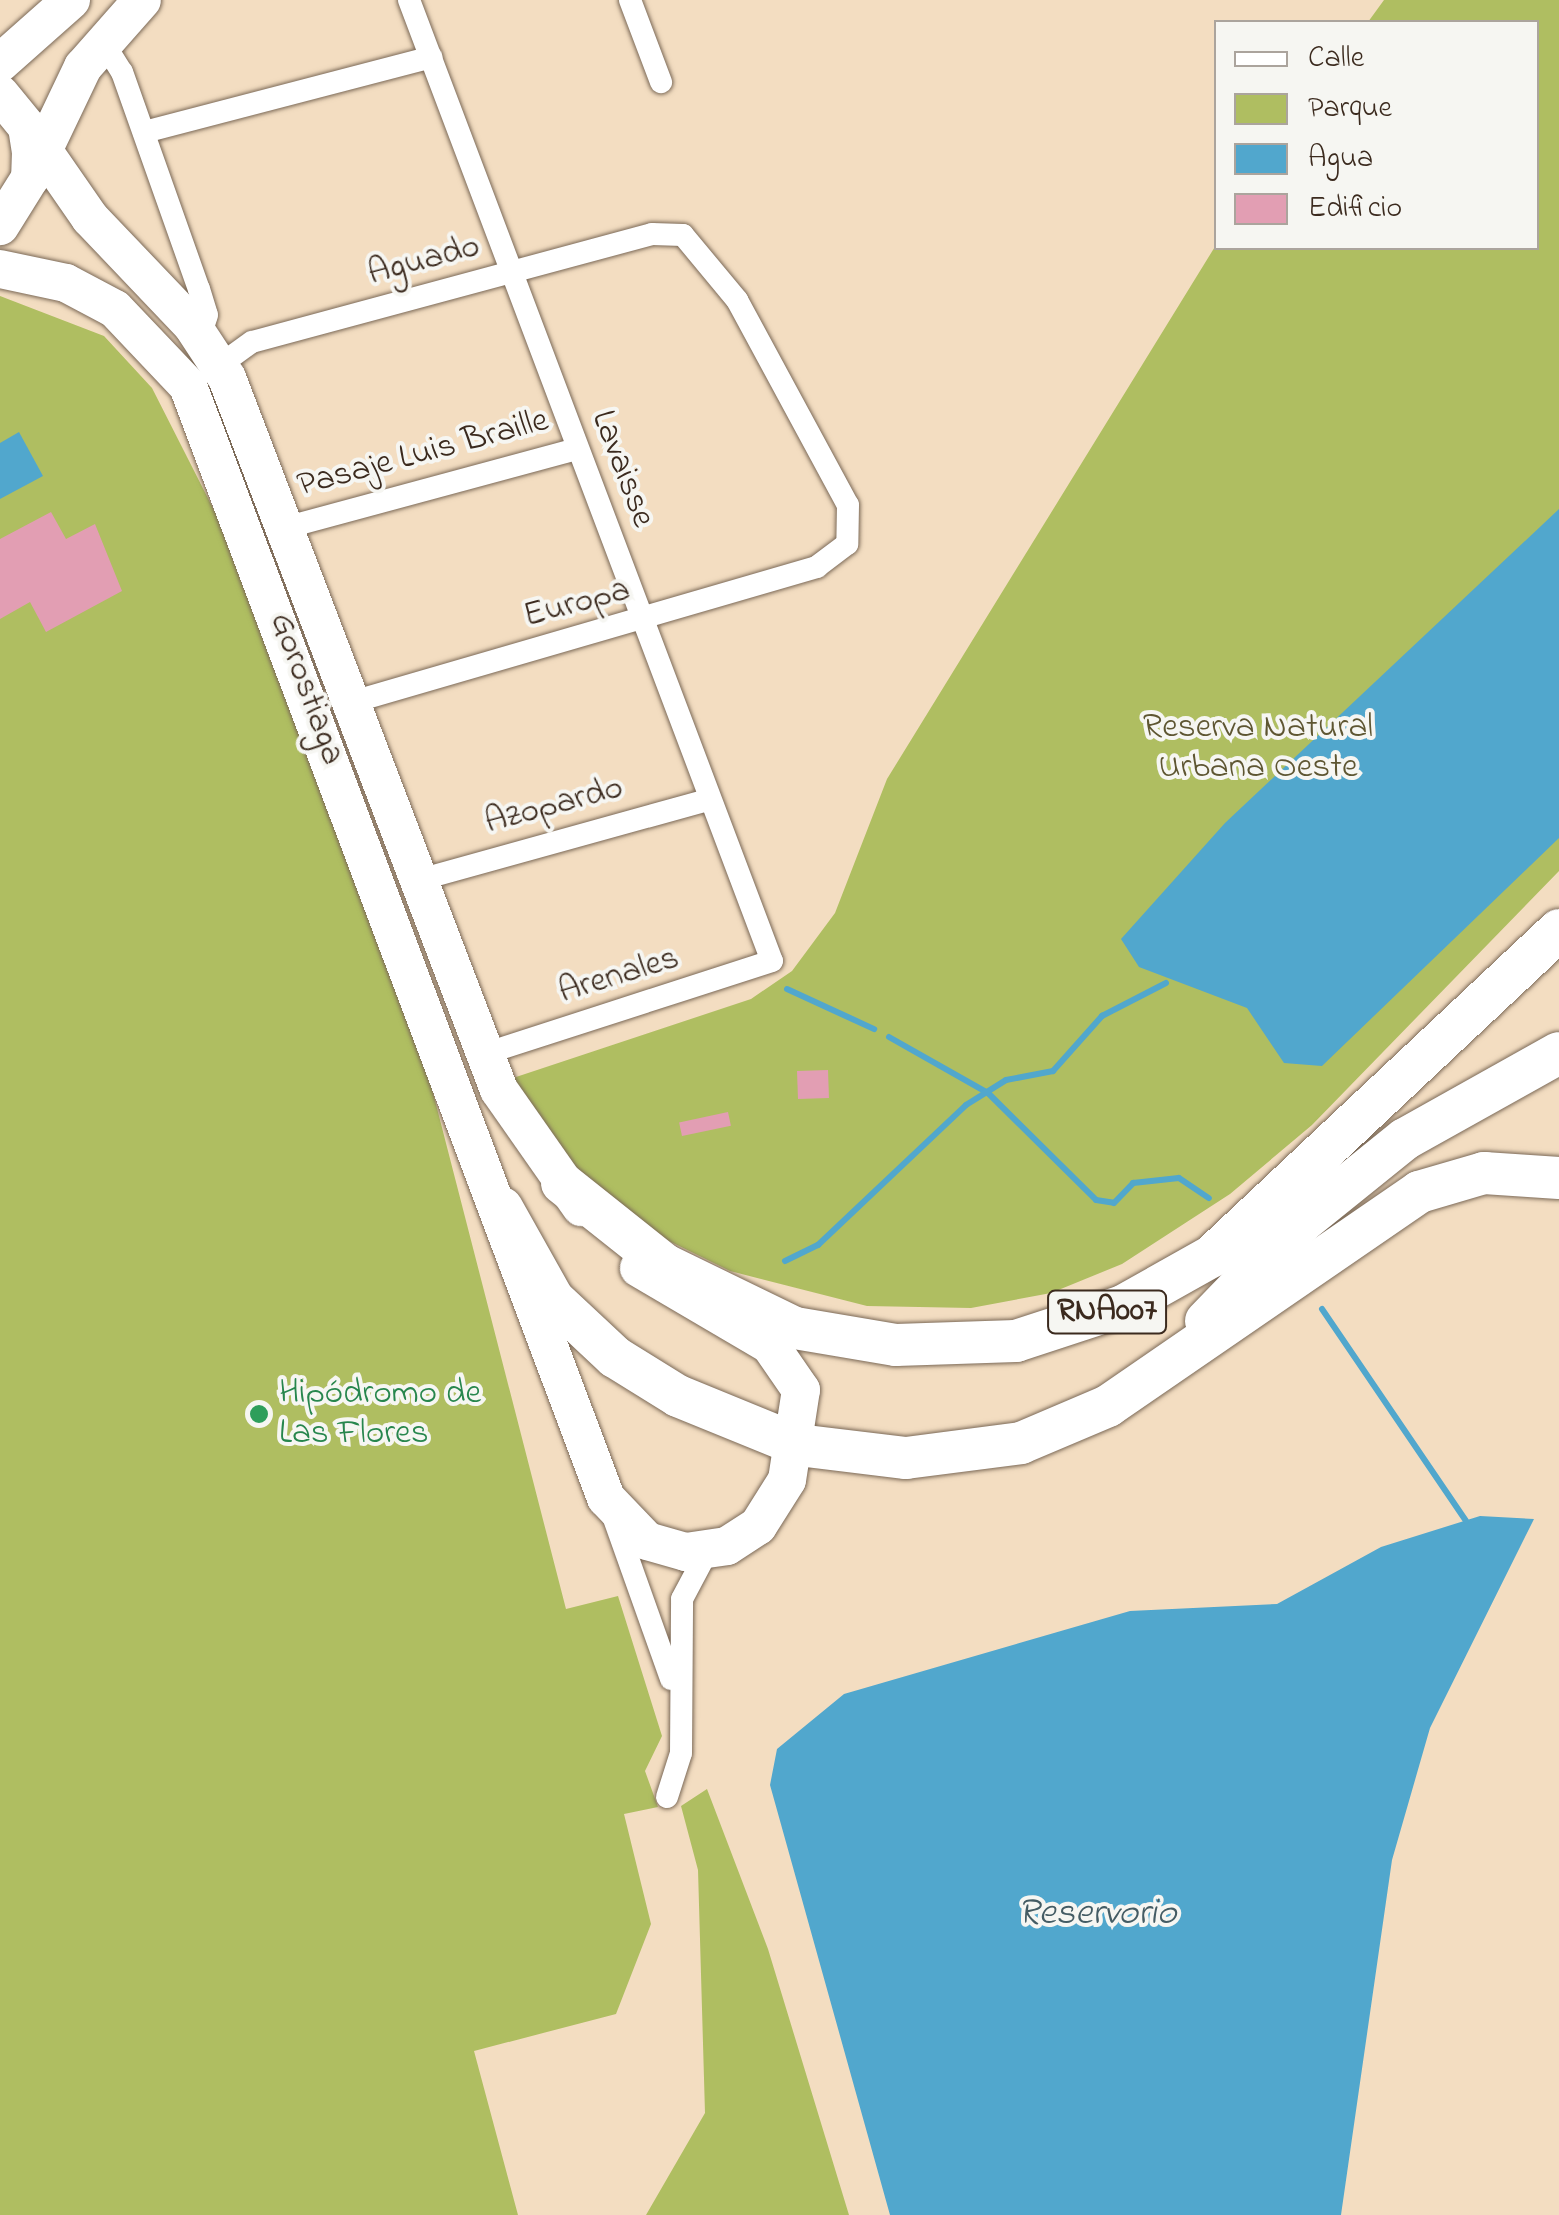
<!DOCTYPE html>
<meta charset="utf-8">
<style>
body{margin:0}
#map{position:relative;width:1559px;height:2215px;overflow:hidden;background:#f3ddc1;font-family:"Indie Flower",sans-serif}
div>[style]{position:absolute}
.green>*{inset:0;background:#afbe61}
.water>*{inset:0;background:#51a7cd}
.stream>*{height:6px;margin:-3px;padding:0 3px;transform-origin:3px;border-radius:3px;background:#51a7cd}
.building>*{inset:0;background:#e29eb3;transform-origin:0 0}
.roads{filter:drop-shadow(0 0 2px #7b6957) drop-shadow(0 0 2px #7b6957)}
.minor>*{height:22px;margin:-11px;padding:0 11px;transform-origin:11px;border-radius:11px;background:#fff}
.primary>*{height:38px;margin:-19px;padding:0 19px;transform-origin:19px;border-radius:19px;background:#fff}
.motorway>*{height:42px;margin:-21px;padding:0 21px;transform-origin:21px;border-radius:21px;background:#fff}
.dots>*{width:28px;height:28px;translate:-50% -50%;box-sizing:border-box;border:5px solid #f6f6f2;border-radius:50%}
span{translate:-50% -50%;white-space:nowrap;text-align:center;line-height:1.15;-webkit-text-stroke:8px #f6f6f2;paint-order:stroke}
.shield-label span{padding:2px 8px;background:#f6f6f2;border:2px solid;border-radius:8px;-webkit-text-stroke-width:0}
.shield-label{font-size:32px;color:#3b2a1e;font-weight:700}
.street-label{font-size:35px;color:#3b2a1e}
.park-label{font-size:35px;color:#5e5632}
.leisure-label{font-size:35px;color:#27864d}
.left{translate:0 -50%;text-align:left}
.water-label{font-size:38px;color:#445c64;font-style:italic}
.legend{position:absolute;left:1214px;top:20px;width:325px;height:230px;box-sizing:border-box;background:#f6f6f2;border:2px solid #aba49d;margin:0;padding:12px 18px;list-style:none;font-size:30px;color:#3b2a1e}
.legend li{display:flex;align-items:center;gap:20px;height:50px}
.legend b{width:50px;border:2px solid #aba49d}
</style>
<div id="map">
<div class="green">
<div style="clip-path:polygon(1384px 0,1559px 0,1559px 871px,1312px 1125px,1230px 1194px,1122px 1264px,1051px 1293px,971px 1308px,867px 1306px,730px 1271px,665px 1239px,562px 1156px,513px 1078px,751px 999px,792px 971px,835px 913px,887px 779px,1216px 245px,1536px 248px,1536px 22px,1368px 22px)"></div>
<div style="clip-path:polygon(0 296px,104px 336px,152px 388px,216px 514px,431px 1085px,566px 1609px,618px 1596px,662px 1736px,645px 1771px,658px 1807px,624px 1814px,651px 1924px,616px 2014px,474px 2051px,518px 2215px,0 2215px)"></div>
<div style="clip-path:polygon(707px 1789px,768px 1949px,849px 2215px,646px 2215px,705px 2113px,698px 1870px,681px 1806px)"></div>
</div>
<div class="water">
<div style="clip-path:polygon(19px 432px,43px 476px,0 499px,0 443px)"></div>
<div style="clip-path:polygon(1559px 509px,1559px 838px,1322px 1066px,1284px 1063px,1247px 1008px,1139px 967px,1121px 939px,1225px 823px)"></div>
<div style="clip-path:polygon(1480px 1516px,1534px 1519px,1430px 1728px,1392px 1860px,1341px 2215px,890px 2215px,770px 1785px,777px 1749px,844px 1694px,1130px 1611px,1277px 1604px,1381px 1547px)"></div>
</div>
<div class="stream">
<div style="left:787px;top:989px;width:96px;rotate:24.7deg"></div>
<div style="left:889px;top:1037px;width:114px;rotate:29.5deg"></div>
<div style="left:988px;top:1093px;width:152px;rotate:44.7deg"></div>
<div style="left:1096px;top:1200px;width:18px;rotate:9deg"></div>
<div style="left:1114px;top:1203px;width:28px;rotate:-46deg"></div>
<div style="left:1133px;top:1183px;width:46px;rotate:-6.2deg"></div>
<div style="left:1179px;top:1178px;width:36px;rotate:34deg"></div>
<div style="left:785px;top:1261px;width:37px;rotate:-26deg"></div>
<div style="left:818px;top:1245px;width:204px;rotate:-43.4deg"></div>
<div style="left:966px;top:1105px;width:47px;rotate:-32deg"></div>
<div style="left:1006px;top:1080px;width:48px;rotate:-10.8deg"></div>
<div style="left:1053px;top:1071px;width:74px;rotate:-48.3deg"></div>
<div style="left:1102px;top:1016px;width:72px;rotate:-27.3deg"></div>
<div style="left:1322px;top:1309px;width:256px;rotate:55.8deg"></div>
</div>
<div class="building">
<div style="clip-path:polygon(51px 512px,66px 539px,95px 524px,122px 591px,46px 632px,30px 602px,0 619px,0 539px)"></div>
<div style="left:828px;top:1070px;width:28px;height:31px;rotate:88deg"></div>
<div style="left:728px;top:1112px;width:14px;height:50px;rotate:78deg"></div>
</div>
<div class="roads">
<div class="minor">
<div style="left:409px;top:0;width:1027px;rotate:69.31deg"></div>
<div style="left:772px;top:961px;width:303px;rotate:162.1deg"></div>
<div style="left:630px;top:0;width:88px;rotate:69.3deg"></div>
<div style="left:103px;top:42px;width:36px;rotate:58deg"></div>
<div style="left:122px;top:72px;width:230px;rotate:70.5deg"></div>
<div style="left:199px;top:289px;width:27px;rotate:73deg"></div>
<div style="left:207px;top:315px;width:22px;rotate:108deg"></div>
<div style="left:144px;top:132px;width:297px;rotate:-14.6deg"></div>
<div style="left:220px;top:365px;width:39px;rotate:-36deg"></div>
<div style="left:252px;top:342px;width:414px;rotate:-15.1deg"></div>
<div style="left:652px;top:234px;width:31px;rotate:2deg"></div>
<div style="left:683px;top:235px;width:85px;rotate:50.3deg"></div>
<div style="left:737px;top:300px;width:233px;rotate:61.6deg"></div>
<div style="left:848px;top:505px;width:39px;rotate:91deg"></div>
<div style="left:847px;top:544px;width:38px;rotate:143deg"></div>
<div style="left:817px;top:567px;width:483px;rotate:163.8deg"></div>
<div style="left:288px;top:527px;width:299px;rotate:-15.1deg"></div>
<div style="left:419px;top:880px;width:300px;rotate:-15.5deg"></div>
<div style="left:613px;top:1516px;width:173px;rotate:70.4deg"></div>
<div style="left:667px;top:1797px;width:46px;rotate:-72.3deg"></div>
<div style="left:681px;top:1753px;width:154px;rotate:-89.6deg"></div>
<div style="left:682px;top:1599px;width:55px;rotate:-62deg"></div>
</div>
<div class="primary">
<div style="left:0;top:63px;width:95px;rotate:-41.6deg"></div>
<div style="left:0;top:94px;width:43px;rotate:50.7deg"></div>
<div style="left:27px;top:127px;width:25px;rotate:81deg"></div>
<div style="left:31px;top:152px;width:26px;rotate:92deg"></div>
<div style="left:30px;top:178px;width:57px;rotate:122deg"></div>
<div style="left:27px;top:127px;width:111px;rotate:55.3deg"></div>
<div style="left:90px;top:218px;width:148px;rotate:46.4deg"></div>
<div style="left:192px;top:325px;width:64px;rotate:56.6deg"></div>
<div style="left:227px;top:378px;width:762px;rotate:69.09deg"></div>
<div style="left:499px;top:1090px;width:143px;rotate:55deg"></div>
<div style="left:30px;top:178px;width:123px;rotate:-64.5deg"></div>
<div style="left:83px;top:67px;width:89px;rotate:-48.6deg"></div>
<div style="left:0;top:269px;width:67px;rotate:12deg"></div>
<div style="left:66px;top:283px;width:55px;rotate:28deg"></div>
<div style="left:115px;top:309px;width:106px;rotate:46.5deg"></div>
<div style="left:188px;top:386px;width:1188px;rotate:69.4deg"></div>
<div style="left:606px;top:1498px;width:59px;rotate:46.4deg"></div>
<div style="left:647px;top:1541px;width:41px;rotate:15.8deg"></div>
<div style="left:686px;top:1552px;width:41px;rotate:-8.3deg"></div>
<div style="left:727px;top:1546px;width:37px;rotate:-33deg"></div>
<div style="left:758px;top:1526px;width:54px;rotate:-57.8deg"></div>
<div style="left:787px;top:1480px;width:91px;rotate:-81.2deg"></div>
<div style="left:801px;top:1390px;width:55px;rotate:-124.6deg"></div>
<div style="left:770px;top:1345px;width:152px;rotate:-149.6deg"></div>
</div>
<div class="motorway">
<div style="left:562px;top:1183px;width:132px;rotate:38.5deg"></div>
<div style="left:665px;top:1265px;width:144px;rotate:25.9deg"></div>
<div style="left:795px;top:1328px;width:102px;rotate:9.6deg"></div>
<div style="left:896px;top:1345px;width:120px;rotate:-1.9deg"></div>
<div style="left:1016px;top:1341px;width:113px;rotate:-18.1deg"></div>
<div style="left:1123px;top:1306px;width:102px;rotate:-29.3deg"></div>
<div style="left:1212px;top:1256px;width:476px;rotate:-43.2deg"></div>
<div style="left:502px;top:1208px;width:104px;rotate:60.7deg"></div>
<div style="left:553px;top:1299px;width:85px;rotate:43.1deg"></div>
<div style="left:615px;top:1357px;width:74px;rotate:31.8deg"></div>
<div style="left:678px;top:1396px;width:130px;rotate:22.2deg"></div>
<div style="left:798px;top:1445px;width:109px;rotate:6.9deg"></div>
<div style="left:906px;top:1458px;width:116px;rotate:-7.4deg"></div>
<div style="left:1021px;top:1443px;width:95px;rotate:-23deg"></div>
<div style="left:1108px;top:1406px;width:378px;rotate:-34.5deg"></div>
<div style="left:1419px;top:1192px;width:68px;rotate:-16.3deg"></div>
<div style="left:1484px;top:1173px;width:75px;rotate:3.8deg"></div>
<div style="left:1206px;top:1321px;width:138px;rotate:-45.9deg"></div>
<div style="left:1302px;top:1222px;width:132px;rotate:-38.9deg"></div>
<div style="left:1405px;top:1139px;width:176px;rotate:-29.2deg"></div>
</div>
</div>
<div class="dots">
<div style="left:259px;top:1414px;background:#2e9e5b"></div>
</div>
<div class="shield-label">
<span style="left:1107px;top:1312px">RNA007</span>
</div>
<div class="street-label">
<span style="left:424px;top:261px;rotate:-15deg">Aguado</span>
<span style="left:423px;top:454px;rotate:-15deg">Pasaje Luis Braille</span>
<span style="left:622px;top:469px;rotate:69deg">Lavaisse</span>
<span style="left:577px;top:604px;rotate:-15deg">Europa</span>
<span style="left:306px;top:689px;rotate:70deg">Gorostiaga</span>
<span style="left:554px;top:806px;rotate:-15deg">Azopardo</span>
<span style="left:619px;top:976px;rotate:-17deg">Arenales</span>
</div>
<div class="park-label">
<span style="left:1258px;top:748px">Reserva Natural<br>Urbana Oeste</span>
</div>
<div class="leisure-label">
<span class="left" style="left:279px;top:1414px">Hipódromo de<br>Las Flores</span>
</div>
<div class="water-label">
<span style="left:1097px;top:1915px">Reservorio</span>
</div>
<ul class="legend">
<li><b style="height:12px;background:#fff"></b>Calle</li>
<li><b style="height:28px;background:#afbe61"></b>Parque</li>
<li><b style="height:28px;background:#51a7cd"></b>Agua</li>
<li><b style="height:28px;background:#e29eb3"></b>Edificio</li>
</ul>
</div>
